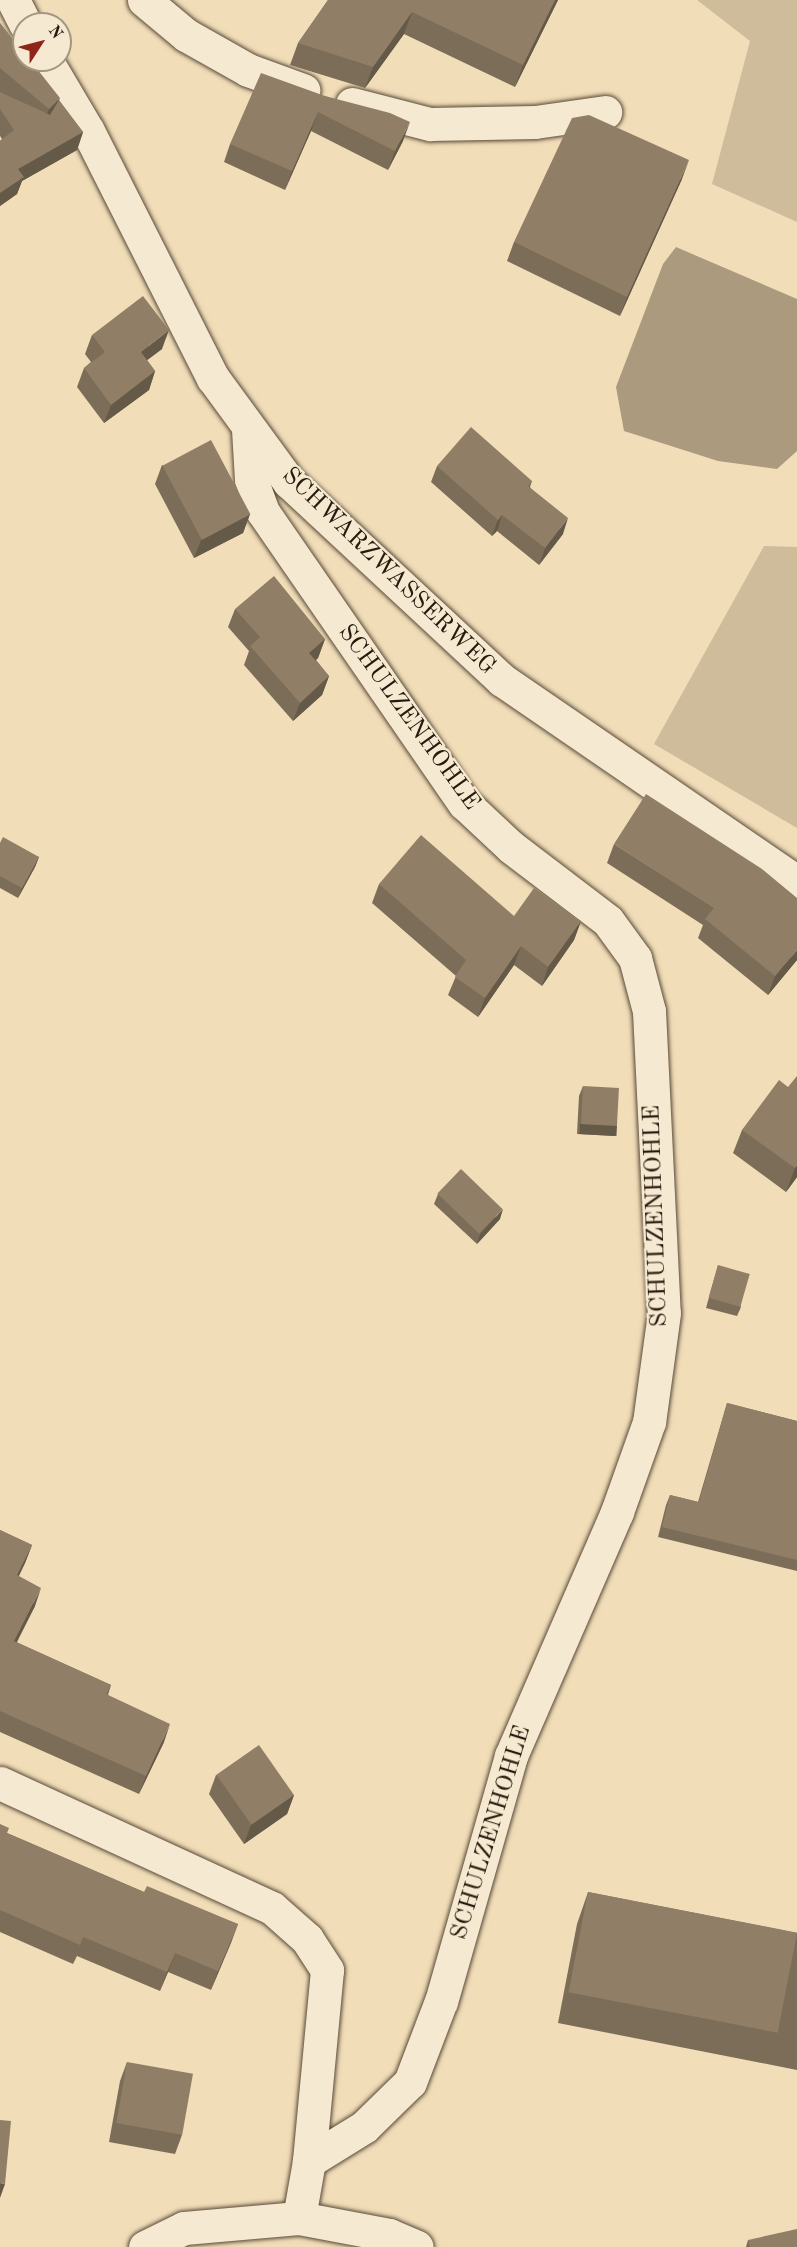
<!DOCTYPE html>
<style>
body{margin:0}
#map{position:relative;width:797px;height:2247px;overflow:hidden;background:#f1ddb8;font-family:"Old Standard TT",serif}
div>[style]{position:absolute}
.green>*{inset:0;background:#cebc9b}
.water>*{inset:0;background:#ac9a7e}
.roads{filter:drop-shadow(0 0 2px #594a38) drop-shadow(0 0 2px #594a38)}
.minor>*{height:33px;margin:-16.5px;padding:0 16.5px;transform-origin:16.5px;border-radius:16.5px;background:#f6e9d1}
.tertiary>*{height:33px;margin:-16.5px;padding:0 16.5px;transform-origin:16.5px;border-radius:16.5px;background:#f6e9d1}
.wall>*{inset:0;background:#7c6d58}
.shaded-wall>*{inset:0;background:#655947;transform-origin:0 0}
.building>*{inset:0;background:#907f66;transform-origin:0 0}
span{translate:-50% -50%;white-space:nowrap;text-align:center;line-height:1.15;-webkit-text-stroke:4.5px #f6e9d1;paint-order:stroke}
.street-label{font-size:24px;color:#26190d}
.north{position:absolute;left:12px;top:12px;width:60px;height:60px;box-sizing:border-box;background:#f6e9d1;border:2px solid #a39683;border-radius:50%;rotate:54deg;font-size:16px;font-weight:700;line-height:24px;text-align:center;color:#26190d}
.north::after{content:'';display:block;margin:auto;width:21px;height:27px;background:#8f2418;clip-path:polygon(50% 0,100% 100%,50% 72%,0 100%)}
</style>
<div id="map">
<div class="green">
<div style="clip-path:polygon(697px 0,797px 0,797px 222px,712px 184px,750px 41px)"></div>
<div style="clip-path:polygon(764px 546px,797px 547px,797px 828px,654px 744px)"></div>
</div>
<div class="water">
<div style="clip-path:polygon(676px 247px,797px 299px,797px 451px,777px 469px,718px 461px,624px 431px,616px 387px,663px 264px)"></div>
</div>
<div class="roads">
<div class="minor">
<div style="left:144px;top:0;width:55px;rotate:39.8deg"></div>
<div style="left:186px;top:35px;width:71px;rotate:29.4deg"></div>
<div style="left:248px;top:70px;width:59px;rotate:20deg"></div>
<div style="left:352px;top:104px;width:81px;rotate:14.4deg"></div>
<div style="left:430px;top:124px;width:105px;rotate:-1.1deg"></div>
<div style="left:535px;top:122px;width:71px;rotate:-8.1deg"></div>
<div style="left:248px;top:429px;width:50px;rotate:86.6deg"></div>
<div style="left:251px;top:479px;width:35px;rotate:70deg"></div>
<div style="left:263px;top:512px;width:354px;rotate:55.4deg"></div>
<div style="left:464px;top:803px;width:64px;rotate:43.1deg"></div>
<div style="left:511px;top:847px;width:122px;rotate:37.3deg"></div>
<div style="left:608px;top:921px;width:46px;rotate:53.9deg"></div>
<div style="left:635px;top:958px;width:55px;rotate:75.2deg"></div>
<div style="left:649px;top:1011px;width:302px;rotate:87.2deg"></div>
<div style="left:664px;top:1313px;width:110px;rotate:97.8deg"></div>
<div style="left:649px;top:1422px;width:96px;rotate:109.6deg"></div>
<div style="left:617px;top:1512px;width:266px;rotate:113.5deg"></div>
<div style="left:511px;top:1756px;width:255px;rotate:105.9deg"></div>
<div style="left:441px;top:2001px;width:87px;rotate:110.9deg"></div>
<div style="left:410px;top:2082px;width:64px;rotate:135.6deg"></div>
<div style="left:364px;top:2127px;width:65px;rotate:148.3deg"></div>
<div style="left:0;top:1783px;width:299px;rotate:24.7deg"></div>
<div style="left:272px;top:1908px;width:47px;rotate:41.5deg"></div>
<div style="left:307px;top:1939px;width:37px;rotate:57deg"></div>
<div style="left:327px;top:1970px;width:192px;rotate:95.4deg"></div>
<div style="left:309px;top:2161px;width:58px;rotate:100deg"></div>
<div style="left:145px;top:2247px;width:43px;rotate:-26deg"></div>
<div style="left:184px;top:2228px;width:115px;rotate:-5deg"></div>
<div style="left:299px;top:2218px;width:92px;rotate:10.7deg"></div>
<div style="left:389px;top:2235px;width:30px;rotate:23deg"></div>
</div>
<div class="tertiary">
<div style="left:13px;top:0;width:27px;rotate:63deg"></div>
<div style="left:46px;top:60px;width:82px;rotate:59.4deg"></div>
<div style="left:88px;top:131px;width:277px;rotate:63.2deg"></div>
<div style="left:213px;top:378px;width:129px;rotate:53.8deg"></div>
<div style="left:289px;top:482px;width:291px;rotate:42.9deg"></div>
<div style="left:502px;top:680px;width:358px;rotate:34.4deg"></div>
</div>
</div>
<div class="wall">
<div style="clip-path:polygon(328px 0,558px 0,515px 87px,404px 34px,365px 88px,290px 65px,298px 43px)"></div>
<div style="clip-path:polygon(0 23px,83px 132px,77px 150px,22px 181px,17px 194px,0 206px,0 141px,2px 139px,0 136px)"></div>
<div style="clip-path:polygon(325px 96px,403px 141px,388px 170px,311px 131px,285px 190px,224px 162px,230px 144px)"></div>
<div style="clip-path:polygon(682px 179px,620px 316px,507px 261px,514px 242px)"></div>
<div style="clip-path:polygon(92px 335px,162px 349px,147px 360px,155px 371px,149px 390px,104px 423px,77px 387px,84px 368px,91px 362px,85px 354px)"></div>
<div style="clip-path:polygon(162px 465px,250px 514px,243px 533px,194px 558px,155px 484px)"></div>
<div style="clip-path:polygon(437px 466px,532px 481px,530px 487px,563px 534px,539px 565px,497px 531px,492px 536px,431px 482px)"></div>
<div style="clip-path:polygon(235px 609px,325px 639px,318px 658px,316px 660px,329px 676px,322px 695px,293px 721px,244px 665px,249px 651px,228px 627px)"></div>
<div style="clip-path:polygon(0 843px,39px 857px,35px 867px,18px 898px,0 888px)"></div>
<div style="clip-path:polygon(614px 844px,797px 960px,768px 995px,698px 938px,703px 925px,607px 863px)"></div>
<div style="clip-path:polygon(379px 884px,514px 916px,581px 921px,574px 940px,542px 986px,514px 965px,478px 1017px,448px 995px,456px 976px,372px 903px)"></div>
<div style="clip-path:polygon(583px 1086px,617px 1126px,614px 1136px,577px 1134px,579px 1096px)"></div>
<div style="clip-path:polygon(788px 1087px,797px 1177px,786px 1192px,733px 1153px,742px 1130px)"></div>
<div style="clip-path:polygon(438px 1194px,500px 1219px,477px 1244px,434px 1204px)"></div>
<div style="clip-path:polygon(718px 1265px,741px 1307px,737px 1316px,706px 1308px)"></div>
<div style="clip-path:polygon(727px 1403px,797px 1421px,797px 1571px,658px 1537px,666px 1505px,670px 1495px,698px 1502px)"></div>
<div style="clip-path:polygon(0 1530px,32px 1545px,25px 1563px,19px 1576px,35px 1606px,16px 1642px,111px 1685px,108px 1695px,164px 1742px,139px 1794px,0 1732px)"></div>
<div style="clip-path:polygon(216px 1775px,294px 1795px,287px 1814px,244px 1844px,209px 1794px)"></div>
<div style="clip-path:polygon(0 1824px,7px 1833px,144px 1892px,238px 1924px,211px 1990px,168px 1972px,160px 1991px,77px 1956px,73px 1964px,0 1932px)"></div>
<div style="clip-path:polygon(588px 1892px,797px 1933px,797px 2070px,558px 2023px,577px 1924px)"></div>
<div style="clip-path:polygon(127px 2062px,182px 2135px,175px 2154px,109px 2142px,120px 2081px)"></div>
<div style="clip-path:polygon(748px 2240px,797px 2247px,746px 2247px)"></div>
</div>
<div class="shaded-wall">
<div style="clip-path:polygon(555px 0,558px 0,515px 87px,523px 65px)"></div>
<div style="clip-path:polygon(412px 12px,404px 34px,365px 88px,373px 67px)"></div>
<div style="clip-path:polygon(60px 98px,53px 117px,42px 128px,49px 109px)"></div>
<div style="clip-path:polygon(318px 112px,311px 131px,285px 190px,292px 171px)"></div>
<div style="clip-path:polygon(410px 122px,403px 141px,388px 170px,395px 151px)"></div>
<div style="clip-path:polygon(83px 132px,77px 150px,22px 181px,17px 194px,0 206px,0 193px,18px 169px)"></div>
<div style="clip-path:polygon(689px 160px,682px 179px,620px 316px,627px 297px)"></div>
<div style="clip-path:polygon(169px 330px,162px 349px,134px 370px,141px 352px)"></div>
<div style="clip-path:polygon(155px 371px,149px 390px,104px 423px,111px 405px)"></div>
<div style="clip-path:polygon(250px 514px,243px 533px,194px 558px,201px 540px)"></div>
<div style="clip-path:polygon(502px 515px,497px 531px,492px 536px,498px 520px)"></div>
<div style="clip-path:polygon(568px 518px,563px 534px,539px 565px,545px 548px)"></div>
<div style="clip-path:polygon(325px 639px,318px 658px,303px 672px,309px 653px)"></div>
<div style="clip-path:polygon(329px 676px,322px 695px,293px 721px,300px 703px)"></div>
<div style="clip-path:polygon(39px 857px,35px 867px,18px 898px,22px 888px)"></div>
<div style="clip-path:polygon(581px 921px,574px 940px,542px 986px,548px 967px)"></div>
<div style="clip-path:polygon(521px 946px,514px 965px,478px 1017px,485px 998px)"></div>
<div style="clip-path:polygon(797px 950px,797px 960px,768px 995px,775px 976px)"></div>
<div style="left:580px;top:1124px;width:37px;height:10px;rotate:3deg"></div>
<div style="clip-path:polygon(797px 1165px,797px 1177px,786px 1192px,795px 1168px)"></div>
<div style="clip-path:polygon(503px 1209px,500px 1219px,477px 1244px,480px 1234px)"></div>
<div style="clip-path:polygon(32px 1545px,25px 1563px,10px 1593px,17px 1575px)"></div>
<div style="clip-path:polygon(41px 1588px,35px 1606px,8px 1660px,14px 1641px)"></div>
<div style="clip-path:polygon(170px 1724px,164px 1742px,139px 1794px,146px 1776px)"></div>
<div style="clip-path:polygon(294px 1795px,287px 1814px,244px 1844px,251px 1825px)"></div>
<div style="clip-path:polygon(238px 1924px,231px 1943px,211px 1990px,218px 1971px)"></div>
<div style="clip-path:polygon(175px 1953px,168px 1972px,160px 1991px,167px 1972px)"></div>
<div style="clip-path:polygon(0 2183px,5px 2184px,0 2198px)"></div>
</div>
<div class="building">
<div style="clip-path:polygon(328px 0,555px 0,523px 65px,412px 12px,373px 67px,298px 43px)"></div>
<div style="clip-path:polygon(0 23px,24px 53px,24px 60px,30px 60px,60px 98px,49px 109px,0 68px)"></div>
<div style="clip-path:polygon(261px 73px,325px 96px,390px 113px,410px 122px,395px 151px,318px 112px,292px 171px,230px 144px)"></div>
<div style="clip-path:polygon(0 92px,50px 115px,59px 100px,83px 132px,18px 169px,24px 177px,0 193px,0 141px,14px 130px,0 109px)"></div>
<div style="clip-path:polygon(589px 115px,689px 160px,627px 297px,514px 242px,572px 118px)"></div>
<div style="clip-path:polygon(143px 296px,169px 330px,141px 352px,155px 371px,111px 405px,84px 368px,105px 352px,92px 335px)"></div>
<div style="clip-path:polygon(471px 427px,532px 481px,528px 486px,568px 518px,545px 548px,502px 515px,498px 520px,437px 466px)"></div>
<div style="left:211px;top:440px;width:84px;height:55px;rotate:62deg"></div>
<div style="clip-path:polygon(274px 576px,325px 639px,309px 653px,329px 676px,300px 703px,250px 646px,260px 637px,235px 609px)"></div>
<div style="clip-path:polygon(646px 794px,762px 869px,797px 898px,797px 950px,775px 976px,705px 919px,714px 908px,614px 844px)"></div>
<div style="clip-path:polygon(421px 835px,514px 916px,534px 888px,581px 921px,548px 967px,521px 946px,485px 998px,455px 977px,466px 960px,379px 884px)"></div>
<div style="clip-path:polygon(3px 837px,39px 857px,22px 888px,0 876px,0 843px)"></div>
<div style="clip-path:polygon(797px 1076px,797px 1165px,795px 1168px,742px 1130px,779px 1080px,788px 1087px)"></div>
<div style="left:583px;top:1086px;width:36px;height:38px;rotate:3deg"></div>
<div style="left:461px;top:1169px;width:58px;height:34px;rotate:44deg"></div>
<div style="left:718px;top:1265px;width:33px;height:34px;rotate:16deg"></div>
<div style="clip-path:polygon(727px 1403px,797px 1421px,797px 1560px,662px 1527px,670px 1495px,699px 1502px)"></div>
<div style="clip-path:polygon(0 1530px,32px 1545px,17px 1575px,41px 1588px,14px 1641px,111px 1685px,106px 1694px,170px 1724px,146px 1776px,0 1711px)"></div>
<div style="left:259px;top:1745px;width:61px;height:52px;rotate:55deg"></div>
<div style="clip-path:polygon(0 1824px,9px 1828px,7px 1833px,144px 1892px,147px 1886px,238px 1924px,218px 1971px,175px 1953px,167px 1972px,83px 1937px,80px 1945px,0 1910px)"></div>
<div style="left:588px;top:1892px;width:213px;height:102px;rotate:11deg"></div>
<div style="left:127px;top:2062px;width:67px;height:62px;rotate:10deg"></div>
<div style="clip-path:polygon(0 2120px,11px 2121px,5px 2184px,0 2183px)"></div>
<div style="clip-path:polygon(797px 2229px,797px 2247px,750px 2247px,748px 2240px)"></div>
</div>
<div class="street-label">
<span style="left:388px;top:572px;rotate:44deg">SCHWARZWASSERWEG</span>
<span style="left:408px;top:718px;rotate:54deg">SCHULZENHOHLE</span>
<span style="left:657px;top:1216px;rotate:-92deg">SCHULZENHOHLE</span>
<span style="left:492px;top:1833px;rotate:-73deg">SCHULZENHOHLE</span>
</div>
<div class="north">N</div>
</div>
